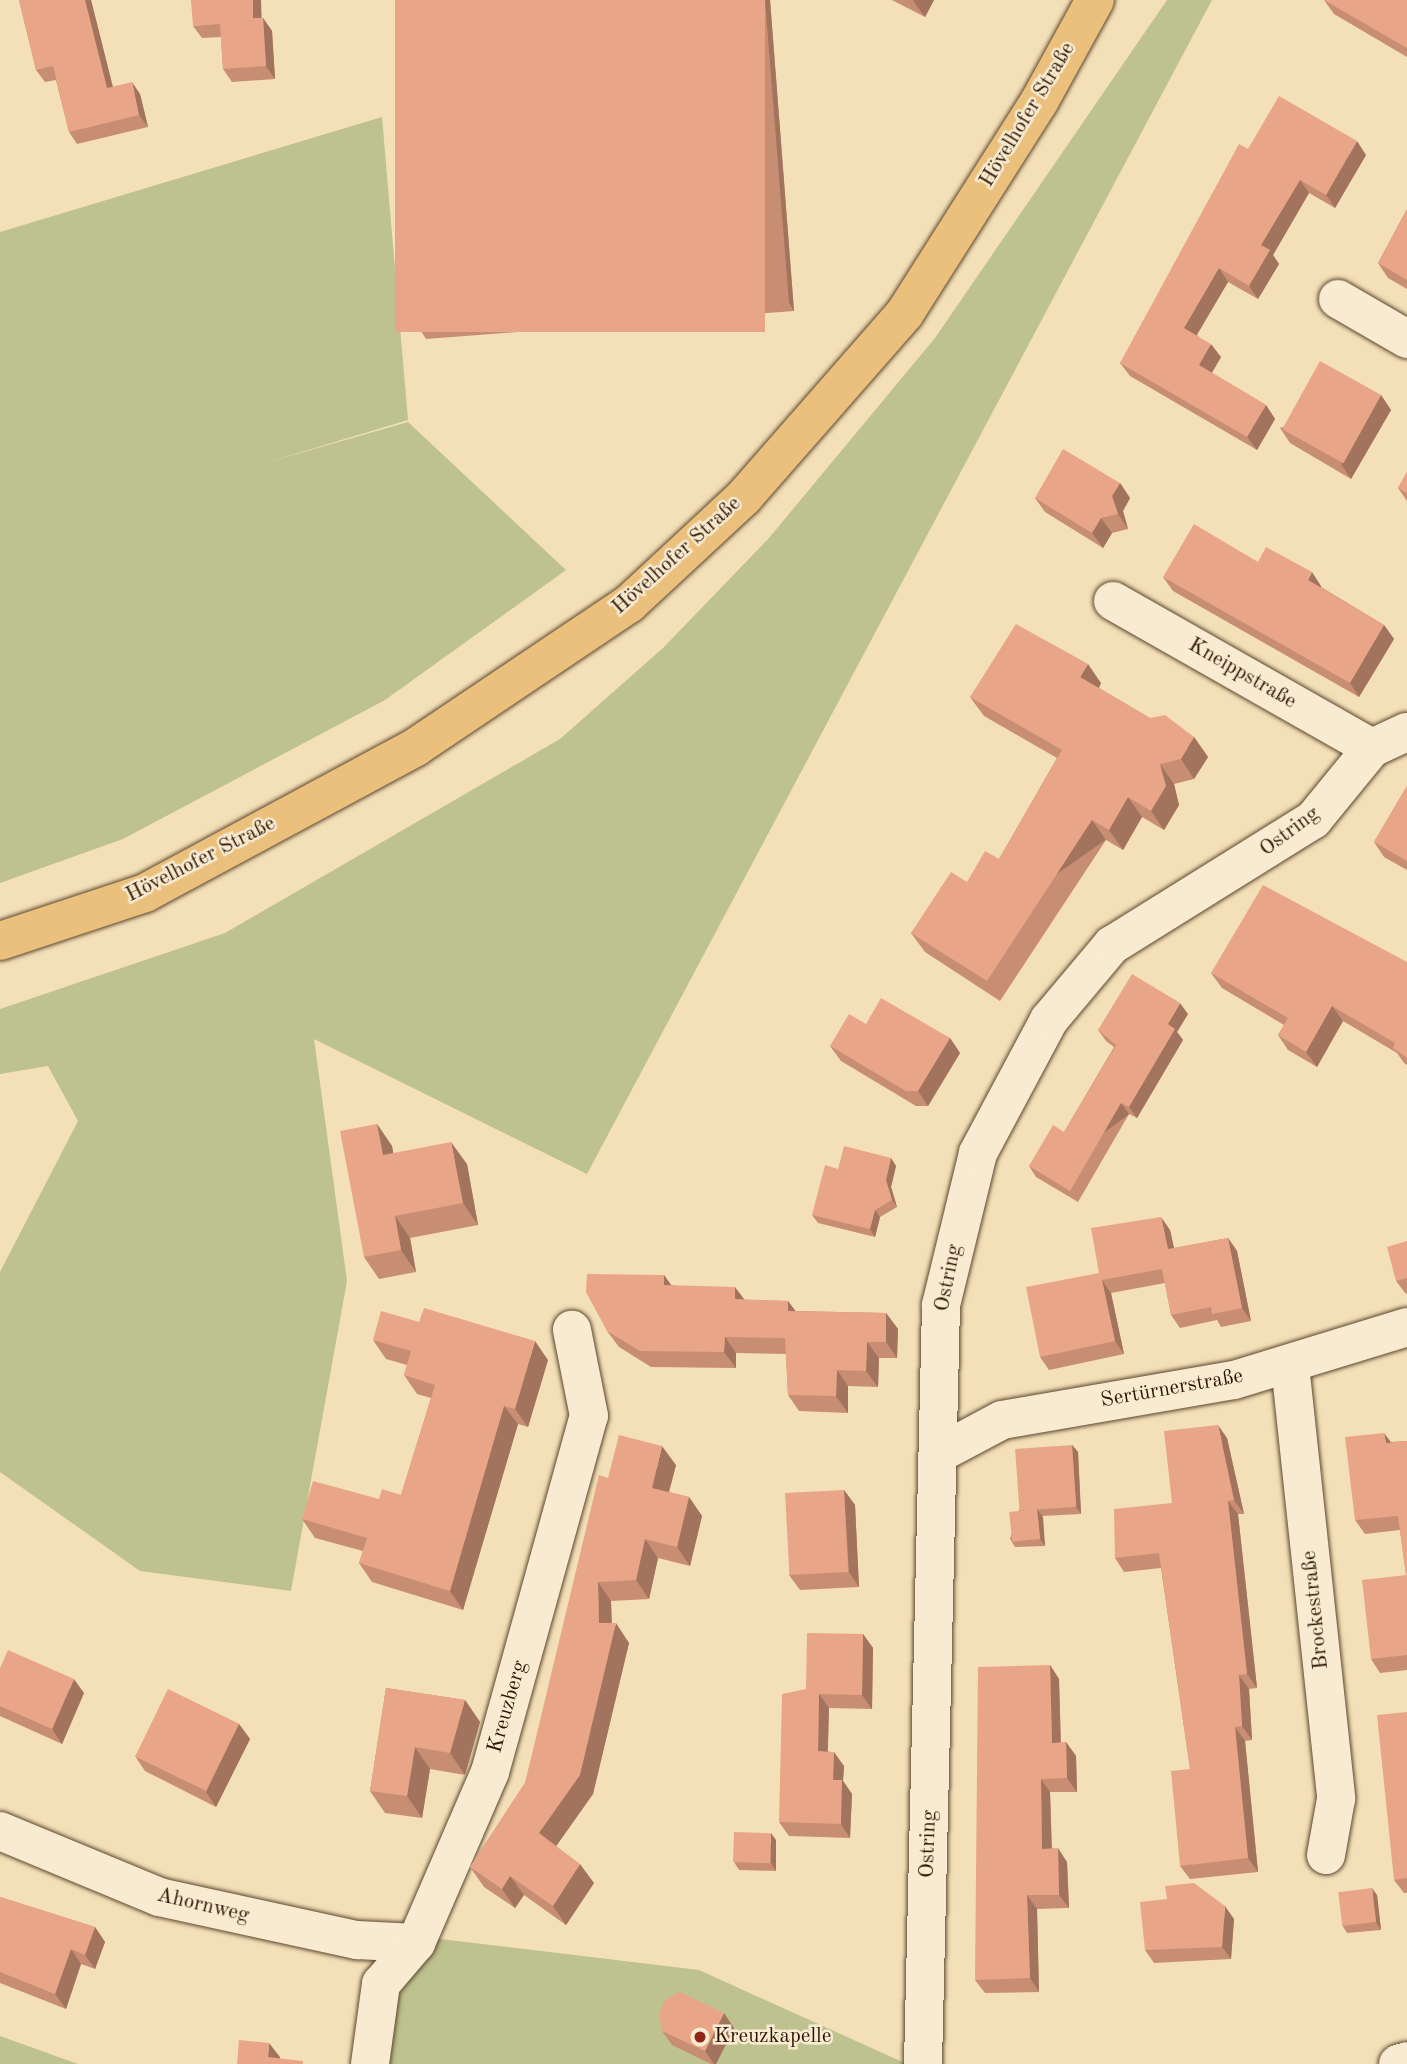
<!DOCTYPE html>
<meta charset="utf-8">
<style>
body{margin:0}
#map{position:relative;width:1407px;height:2064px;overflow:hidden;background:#f4e0b8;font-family:"Old Standard TT",serif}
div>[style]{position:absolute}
.green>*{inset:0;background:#bdc28e}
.roads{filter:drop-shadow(0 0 2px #5d472e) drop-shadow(0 0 2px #5d472e)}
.minor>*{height:38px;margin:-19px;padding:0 19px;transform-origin:19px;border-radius:19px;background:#f8ebd1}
.major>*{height:38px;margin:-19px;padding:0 19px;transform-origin:19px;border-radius:19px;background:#eac07c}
.wall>*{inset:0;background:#c88e74}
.shaded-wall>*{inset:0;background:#a2745e;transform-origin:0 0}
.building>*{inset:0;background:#e8a587;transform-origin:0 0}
.dots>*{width:19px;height:19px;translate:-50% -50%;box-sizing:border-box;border:4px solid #f8ebd1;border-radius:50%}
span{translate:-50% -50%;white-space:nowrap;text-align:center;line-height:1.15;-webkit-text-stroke:5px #f8ebd1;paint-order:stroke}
.street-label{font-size:21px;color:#2b1400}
.poi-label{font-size:21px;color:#2b1400}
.left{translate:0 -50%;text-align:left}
</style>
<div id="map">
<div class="green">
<div style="clip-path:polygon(1167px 0,1212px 0,587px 1174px,314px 1039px,347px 1281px,291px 1591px,140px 1571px,0 1472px,0 1272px,78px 1121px,48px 1066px,0 1074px,0 1009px,225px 933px,560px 739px,663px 648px,769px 538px,935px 338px)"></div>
<div style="clip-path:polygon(382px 117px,408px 420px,265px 463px,408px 422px,566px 570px,385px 700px,123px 839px,0 883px,0 232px)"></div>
<div style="clip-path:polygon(432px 1938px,699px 1970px,907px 2064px,379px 2064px,382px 2024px)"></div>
<div style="clip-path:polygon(0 2036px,78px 2064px,0 2064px)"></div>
</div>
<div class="roads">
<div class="minor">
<div style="left:1338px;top:299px;width:80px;rotate:30.1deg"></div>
<div style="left:1113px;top:601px;width:298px;rotate:29.6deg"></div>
<div style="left:1290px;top:1365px;width:436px;rotate:83.9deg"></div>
<div style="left:1336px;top:1799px;width:57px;rotate:100.1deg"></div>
<div style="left:940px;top:1453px;width:70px;rotate:-28deg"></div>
<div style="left:1002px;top:1420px;width:235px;rotate:-9.8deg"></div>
<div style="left:1234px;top:1380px;width:181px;rotate:-17deg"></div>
<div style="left:0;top:1831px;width:172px;rotate:22.5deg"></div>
<div style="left:159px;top:1897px;width:203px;rotate:12.3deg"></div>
<div style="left:357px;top:1940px;width:59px;rotate:2.9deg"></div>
<div style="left:370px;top:2064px;width:81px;rotate:-82.2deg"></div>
<div style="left:381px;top:1984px;width:54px;rotate:-49.5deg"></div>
<div style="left:416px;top:1943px;width:186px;rotate:-66.6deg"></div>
<div style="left:490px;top:1772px;width:370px;rotate:-74.5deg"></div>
<div style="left:589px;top:1416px;width:88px;rotate:-101.2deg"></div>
<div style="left:923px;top:2064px;width:759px;rotate:-88.64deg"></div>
<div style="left:941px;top:1305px;width:156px;rotate:-76.3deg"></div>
<div style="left:978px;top:1153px;width:151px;rotate:-61.9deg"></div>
<div style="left:1049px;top:1020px;width:98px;rotate:-50deg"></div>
<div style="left:1112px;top:945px;width:237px;rotate:-31.9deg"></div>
<div style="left:1313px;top:820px;width:93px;rotate:-50.7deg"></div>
<div style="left:1372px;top:748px;width:38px;rotate:-25deg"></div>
<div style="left:1398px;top:2064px;width:9px;rotate:-18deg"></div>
</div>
<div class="major">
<div style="left:0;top:941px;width:153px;rotate:-18.3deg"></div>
<div style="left:145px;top:893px;width:308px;rotate:-28.3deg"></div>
<div style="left:416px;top:747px;width:257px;rotate:-33.9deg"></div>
<div style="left:629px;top:604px;width:157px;rotate:-42.9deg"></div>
<div style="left:744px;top:497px;width:244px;rotate:-48.8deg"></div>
<div style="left:905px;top:313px;width:250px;rotate:-57.6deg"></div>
<div style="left:1039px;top:102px;width:116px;rotate:-61.2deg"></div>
</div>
</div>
<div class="wall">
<div style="clip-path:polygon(19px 0,91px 0,113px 87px,140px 94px,148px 127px,77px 144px,69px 132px,56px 80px,45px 82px,36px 70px)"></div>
<div style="clip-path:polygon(395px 0,770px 0,794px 311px,426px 339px,421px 331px)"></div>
<div style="clip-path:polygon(892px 0,934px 0,925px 17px)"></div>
<div style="clip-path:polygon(1324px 0,1407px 0,1407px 57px,1334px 14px)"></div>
<div style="clip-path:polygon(263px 18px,272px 31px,275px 79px,232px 82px,223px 69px,221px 37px,202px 38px,193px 26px)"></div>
<div style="clip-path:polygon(1248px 149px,1366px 155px,1335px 208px,1309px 193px,1273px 255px,1279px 264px,1258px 299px,1228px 282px,1197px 335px,1221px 357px,1212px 373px,1266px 405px,1275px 419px,1257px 450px,1130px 376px,1120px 363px)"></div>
<div style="clip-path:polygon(1407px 209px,1407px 289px,1388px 278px,1378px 263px)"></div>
<div style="clip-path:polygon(1381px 395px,1391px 410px,1351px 479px,1290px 443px,1280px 428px)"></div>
<div style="clip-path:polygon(1407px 472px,1407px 501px,1398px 488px)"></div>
<div style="clip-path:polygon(1120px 483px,1130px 498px,1123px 511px,1128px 529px,1112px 533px,1103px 548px,1045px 512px,1035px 498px)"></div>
<div style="clip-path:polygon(1258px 562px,1321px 586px,1321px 587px,1384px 625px,1394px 639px,1359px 697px,1173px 591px,1163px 577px)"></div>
<div style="clip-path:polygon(1101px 683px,1099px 688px,1150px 718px,1194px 737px,1208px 757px,1194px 779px,1174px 784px,1179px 805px,1164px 830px,1142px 817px,1123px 850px,1106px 840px,1000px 1001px,925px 952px,911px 933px,967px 882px,999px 859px,1057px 758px,984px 716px,970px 697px)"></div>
<div style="clip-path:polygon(1407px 786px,1407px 870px,1384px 857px,1374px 842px)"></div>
<div style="clip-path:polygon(1407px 962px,1407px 1065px,1404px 1063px,1397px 1053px,1343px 1021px,1317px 1067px,1288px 1050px,1278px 1035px,1284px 1025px,1222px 988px,1211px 973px)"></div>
<div style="clip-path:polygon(1188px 1014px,1177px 1032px,1183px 1040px,1137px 1118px,1129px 1114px,1078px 1202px,1036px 1177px,1029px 1166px,1064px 1132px,1114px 1047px,1106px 1041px,1098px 1030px)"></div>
<div style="clip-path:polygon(866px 1024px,950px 1038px,960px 1053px,928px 1106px,916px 1106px,841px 1061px,830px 1046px)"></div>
<div style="clip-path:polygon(377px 1124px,392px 1146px,393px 1153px,467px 1164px,478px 1225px,410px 1238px,416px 1272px,379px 1279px,364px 1257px)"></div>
<div style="clip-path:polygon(891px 1158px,896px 1166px,891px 1187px,897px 1207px,880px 1217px,875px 1237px,818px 1223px,812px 1215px,838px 1169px)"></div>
<div style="clip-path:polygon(1170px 1230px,1174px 1248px,1228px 1238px,1237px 1251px,1251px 1321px,1221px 1327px,1217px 1320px,1180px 1328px,1171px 1315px,1165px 1283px,1111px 1293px,1124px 1354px,1049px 1370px,1040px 1357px,1099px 1273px)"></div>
<div style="clip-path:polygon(1407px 1241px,1407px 1293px,1406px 1294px,1396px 1281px)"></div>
<div style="clip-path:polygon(664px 1275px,671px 1285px,744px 1300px,788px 1301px,795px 1311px,886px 1313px,898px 1329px,897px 1358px,879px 1358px,878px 1387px,848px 1386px,848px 1413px,799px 1411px,788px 1395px,786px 1354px,736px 1353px,736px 1368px,651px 1367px,619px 1347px,607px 1331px)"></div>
<div style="clip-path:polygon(373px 1340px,548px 1360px,528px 1427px,518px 1424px,463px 1610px,372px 1582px,359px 1563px,363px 1551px,315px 1538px,302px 1519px,379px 1499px,401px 1495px,431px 1398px,417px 1394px,404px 1375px,407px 1365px,386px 1359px)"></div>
<div style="clip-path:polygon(1227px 1438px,1244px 1514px,1238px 1514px,1257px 1688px,1249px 1689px,1252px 1740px,1245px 1741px,1258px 1872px,1190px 1879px,1180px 1866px,1190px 1769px,1161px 1568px,1124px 1572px,1115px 1558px,1172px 1503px)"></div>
<div style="clip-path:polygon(1407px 1441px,1407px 1670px,1380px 1673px,1371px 1659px,1406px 1575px,1400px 1530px,1365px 1534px,1355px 1520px,1391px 1442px)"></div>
<div style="clip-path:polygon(1072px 1445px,1078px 1452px,1081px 1514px,1042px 1516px,1045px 1546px,1015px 1547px,1010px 1539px,1019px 1510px)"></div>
<div style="clip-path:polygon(676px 1465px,669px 1492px,689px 1497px,702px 1516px,690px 1566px,658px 1558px,649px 1599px,611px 1601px,612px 1623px,629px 1643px,593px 1794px,556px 1846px,594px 1883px,566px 1925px,524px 1895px,515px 1908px,484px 1887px,470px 1867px,525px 1783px,608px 1478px)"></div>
<div style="clip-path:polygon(844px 1490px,855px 1505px,859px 1587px,800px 1590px,789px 1575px)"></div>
<div style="clip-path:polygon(863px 1634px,873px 1648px,872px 1709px,829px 1708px,828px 1751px,844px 1766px,843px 1781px,852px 1794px,850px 1838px,789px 1836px,779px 1822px,806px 1689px)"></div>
<div style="clip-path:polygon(1050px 1665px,1059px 1679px,1061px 1743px,1066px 1742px,1076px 1756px,1077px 1792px,1050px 1792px,1052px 1848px,1067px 1862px,1069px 1908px,1037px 1909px,1039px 1992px,985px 1993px,975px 1980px)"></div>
<div style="clip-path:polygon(0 1668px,84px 1693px,62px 1744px,0 1716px)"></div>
<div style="clip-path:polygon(386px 1688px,465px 1700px,480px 1722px,465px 1775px,430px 1769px,422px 1818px,385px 1813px,370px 1791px)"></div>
<div style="clip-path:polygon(1407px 1712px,1407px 1893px,1404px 1893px,1394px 1880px)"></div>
<div style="clip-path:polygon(239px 1724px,250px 1739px,216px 1807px,145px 1771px,135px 1756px)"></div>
<div style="clip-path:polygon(776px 1840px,776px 1871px,739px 1870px,734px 1862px)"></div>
<div style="clip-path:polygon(1377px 1895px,1381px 1930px,1347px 1933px,1342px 1925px)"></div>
<div style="clip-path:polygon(0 1897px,95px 1927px,105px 1942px,95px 1969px,81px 1964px,66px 2009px,0 1983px)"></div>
<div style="clip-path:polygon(1234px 1919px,1231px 1959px,1154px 1963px,1145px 1950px)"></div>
<div style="clip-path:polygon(734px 2028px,716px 2064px,711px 2064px,672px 2045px,662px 2031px)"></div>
</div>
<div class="shaded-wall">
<div style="clip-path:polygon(85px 0,91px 0,116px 100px,107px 88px)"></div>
<div style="clip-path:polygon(253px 0,261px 0,262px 31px,253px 18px)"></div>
<div style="clip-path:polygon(765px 0,770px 0,794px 311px,789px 303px)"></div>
<div style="clip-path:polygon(914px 0,934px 0,925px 17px,913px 1px)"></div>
<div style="clip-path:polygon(263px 18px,272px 31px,275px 79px,266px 66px)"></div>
<div style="clip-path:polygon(132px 82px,140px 94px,148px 127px,139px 115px)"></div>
<div style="clip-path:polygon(1357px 141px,1366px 155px,1335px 208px,1326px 195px)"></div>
<div style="clip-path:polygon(1300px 180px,1309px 193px,1273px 255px,1279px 264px,1258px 299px,1249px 286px,1261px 245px)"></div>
<div style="clip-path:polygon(1219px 268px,1228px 282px,1193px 341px,1184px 328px)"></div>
<div style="clip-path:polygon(1211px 344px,1221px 357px,1208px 379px,1199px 365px)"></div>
<div style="clip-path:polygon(1381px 395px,1391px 410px,1351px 479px,1341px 464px)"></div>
<div style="clip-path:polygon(1266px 405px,1275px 419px,1257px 450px,1247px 437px)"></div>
<div style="clip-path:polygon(1120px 483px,1130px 498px,1123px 511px,1128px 529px,1118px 514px,1112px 496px)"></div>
<div style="clip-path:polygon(1101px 518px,1112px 533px,1103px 548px,1092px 533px)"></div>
<div style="clip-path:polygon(1312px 572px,1321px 586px,1317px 593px,1308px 580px)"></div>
<div style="clip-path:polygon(1384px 625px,1394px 639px,1359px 697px,1350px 683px)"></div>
<div style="clip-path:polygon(1088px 664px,1101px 683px,1094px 697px,1080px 677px)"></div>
<div style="clip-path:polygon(1194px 737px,1208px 757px,1194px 779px,1181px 759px)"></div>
<div style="clip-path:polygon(1160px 764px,1174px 784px,1179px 805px,1164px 830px,1151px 811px)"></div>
<div style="clip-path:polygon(1128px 797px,1142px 817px,1123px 850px,1109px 830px)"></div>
<div style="left:1092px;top:820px;width:24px;height:192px;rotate:55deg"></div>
<div style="clip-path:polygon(1180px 1003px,1188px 1014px,1177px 1032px,1183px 1040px,1137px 1118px,1129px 1107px,1168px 1024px)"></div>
<div style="clip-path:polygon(1332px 1006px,1343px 1021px,1317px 1067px,1306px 1052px)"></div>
<div style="clip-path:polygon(950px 1038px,960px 1053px,928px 1106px,918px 1091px)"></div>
<div style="left:1121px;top:1103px;width:14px;height:102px;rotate:54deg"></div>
<div style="clip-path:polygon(377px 1124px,392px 1146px,398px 1177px,383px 1155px)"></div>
<div style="clip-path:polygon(451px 1142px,467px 1164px,478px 1225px,463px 1203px)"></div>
<div style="clip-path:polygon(891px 1158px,896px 1166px,891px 1187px,897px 1207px,892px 1200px,886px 1180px)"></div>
<div style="clip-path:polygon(875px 1210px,880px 1217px,875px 1237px,870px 1229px)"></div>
<div style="clip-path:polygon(395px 1216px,410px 1238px,416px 1272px,401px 1250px)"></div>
<div style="clip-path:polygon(1161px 1217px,1170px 1230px,1177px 1262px,1168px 1249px)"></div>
<div style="clip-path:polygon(1228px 1238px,1237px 1251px,1251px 1321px,1242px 1308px)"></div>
<div style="clip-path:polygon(664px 1275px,676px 1292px,664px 1285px)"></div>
<div style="clip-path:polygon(1102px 1280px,1111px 1293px,1124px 1354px,1115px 1341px)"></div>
<div style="clip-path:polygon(735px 1287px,747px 1303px,735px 1299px)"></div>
<div style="clip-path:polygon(788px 1301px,800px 1317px,788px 1311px)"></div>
<div style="clip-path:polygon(886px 1313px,898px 1329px,897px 1358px,886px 1342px)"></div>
<div style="clip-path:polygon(725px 1337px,736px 1353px,736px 1368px,724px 1352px)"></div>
<div style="clip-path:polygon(535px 1341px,548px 1360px,528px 1427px,515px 1409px)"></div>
<div style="clip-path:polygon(867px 1342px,879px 1358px,878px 1387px,866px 1371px)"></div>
<div style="clip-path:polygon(837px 1370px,848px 1386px,848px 1413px,836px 1396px)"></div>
<div style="clip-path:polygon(504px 1406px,518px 1424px,463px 1610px,450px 1591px)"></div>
<div style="clip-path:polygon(1218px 1425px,1227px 1438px,1244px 1514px,1234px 1500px)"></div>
<div style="clip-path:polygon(1384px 1433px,1394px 1446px,1386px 1443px)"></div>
<div style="clip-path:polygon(1072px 1445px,1078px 1452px,1081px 1514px,1076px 1507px)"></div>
<div style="clip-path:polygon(662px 1446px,676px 1465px,665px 1507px,652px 1488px)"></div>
<div style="clip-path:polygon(844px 1490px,855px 1505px,859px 1587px,849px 1572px)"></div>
<div style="clip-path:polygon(689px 1497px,702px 1516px,690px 1566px,677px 1547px)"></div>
<div style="clip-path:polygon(1228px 1501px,1238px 1514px,1257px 1688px,1247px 1674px)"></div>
<div style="clip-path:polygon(1037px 1509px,1043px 1517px,1045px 1546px,1040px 1539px)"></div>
<div style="clip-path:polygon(645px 1539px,658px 1558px,649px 1599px,636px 1580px)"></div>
<div style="clip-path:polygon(598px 1582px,611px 1601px,612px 1639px,616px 1623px,629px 1643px,593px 1794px,552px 1852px,539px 1833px,599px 1623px)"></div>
<div style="clip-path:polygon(863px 1634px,873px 1648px,872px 1709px,862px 1695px)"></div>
<div style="clip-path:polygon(1050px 1665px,1059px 1679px,1061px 1757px,1052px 1743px)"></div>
<div style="clip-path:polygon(1239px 1675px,1249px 1689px,1252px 1740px,1242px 1726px)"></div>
<div style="clip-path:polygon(74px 1679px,84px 1693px,62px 1744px,52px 1729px)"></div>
<div style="clip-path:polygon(819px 1694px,829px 1708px,827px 1765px,818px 1751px)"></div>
<div style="clip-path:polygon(465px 1700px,480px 1722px,465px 1775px,450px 1753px)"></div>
<div style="clip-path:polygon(239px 1724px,250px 1739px,216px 1807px,206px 1792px)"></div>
<div style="clip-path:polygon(1235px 1727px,1245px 1741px,1258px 1872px,1248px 1858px)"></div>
<div style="clip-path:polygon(1066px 1742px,1076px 1756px,1077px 1792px,1067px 1778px)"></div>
<div style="clip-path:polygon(415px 1747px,430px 1769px,422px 1818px,407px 1796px)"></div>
<div style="clip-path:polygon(834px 1752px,844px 1766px,843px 1781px,852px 1794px,850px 1838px,841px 1824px,833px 1780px)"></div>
<div style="clip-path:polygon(1041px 1779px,1050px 1792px,1052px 1862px,1042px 1849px)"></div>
<div style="clip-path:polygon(771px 1833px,776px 1840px,776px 1871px,771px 1863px)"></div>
<div style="clip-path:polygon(1058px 1848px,1067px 1862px,1069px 1908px,1059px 1895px)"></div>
<div style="clip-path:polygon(580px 1864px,594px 1883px,566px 1925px,553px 1906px)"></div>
<div style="clip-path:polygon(510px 1876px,524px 1895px,515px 1908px,502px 1889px)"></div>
<div style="clip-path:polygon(1372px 1888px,1377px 1895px,1381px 1930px,1376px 1922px)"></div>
<div style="clip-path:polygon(1027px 1895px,1037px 1909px,1039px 1992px,1030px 1978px)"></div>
<div style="clip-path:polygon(1225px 1906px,1234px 1919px,1231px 1959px,1222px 1947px)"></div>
<div style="clip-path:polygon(95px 1927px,105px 1942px,95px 1969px,85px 1955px)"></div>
<div style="clip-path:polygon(71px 1949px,81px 1964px,66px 2009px,55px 1994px)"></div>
<div style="clip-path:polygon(724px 2013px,734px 2028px,716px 2064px,714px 2064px,705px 2051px)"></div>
<div style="clip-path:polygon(269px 2043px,280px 2057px,279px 2064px,268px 2057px)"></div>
</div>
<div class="building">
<div style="clip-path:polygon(19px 0,85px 0,107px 88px,132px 82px,139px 115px,69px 132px,53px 66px,36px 70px)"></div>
<div style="clip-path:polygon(191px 0,253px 0,253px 18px,263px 18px,266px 66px,223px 69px,220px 24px,193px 26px)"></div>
<div style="left:395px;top:0;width:370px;height:332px"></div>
<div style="clip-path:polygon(1324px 0,1407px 0,1407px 48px)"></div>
<div style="clip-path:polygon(1279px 96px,1357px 141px,1326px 195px,1300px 180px,1261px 245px,1270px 250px,1249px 286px,1219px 268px,1184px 328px,1211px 344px,1199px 365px,1266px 405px,1247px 437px,1120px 363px,1239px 144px,1248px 149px)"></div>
<div style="clip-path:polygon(1407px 209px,1407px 280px,1378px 263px)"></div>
<div style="left:1320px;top:361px;width:70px;height:78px;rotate:29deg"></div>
<div style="clip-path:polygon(1063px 449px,1120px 483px,1112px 496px,1118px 514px,1101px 518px,1092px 533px,1035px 498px)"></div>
<div style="clip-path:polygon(1407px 472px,1407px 493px,1398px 488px)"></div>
<div style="clip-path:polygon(1194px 524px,1258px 562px,1266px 547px,1312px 572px,1308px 580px,1384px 625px,1350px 683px,1163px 577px)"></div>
<div style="clip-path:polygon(1016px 624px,1088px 664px,1080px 677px,1150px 718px,1165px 715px,1194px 737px,1181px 759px,1160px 764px,1166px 786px,1151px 811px,1128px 797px,1109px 830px,1092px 820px,987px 981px,911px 933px,951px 872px,967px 882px,985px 851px,999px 859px,1062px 750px,970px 697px)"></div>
<div style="clip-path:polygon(1407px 786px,1407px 861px,1374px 842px)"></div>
<div style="clip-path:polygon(1263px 885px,1407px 962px,1407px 1058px,1393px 1048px,1395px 1043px,1332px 1006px,1306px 1052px,1278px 1035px,1288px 1018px,1211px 973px)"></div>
<div style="clip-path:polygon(1132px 974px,1180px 1003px,1168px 1024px,1175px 1029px,1129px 1107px,1121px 1103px,1070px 1191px,1029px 1166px,1053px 1125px,1064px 1132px,1116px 1045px,1098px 1030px)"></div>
<div style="clip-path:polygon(881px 998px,950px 1038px,918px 1091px,906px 1091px,830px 1046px,849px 1014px,866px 1024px)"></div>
<div style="clip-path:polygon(377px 1124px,383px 1155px,451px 1142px,463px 1203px,395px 1216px,401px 1250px,364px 1257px,340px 1131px)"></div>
<div style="clip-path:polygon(844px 1146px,891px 1158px,886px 1180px,892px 1200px,875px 1210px,870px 1229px,812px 1215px,825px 1165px,838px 1169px)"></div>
<div style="clip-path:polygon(1161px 1217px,1168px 1249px,1228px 1238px,1242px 1308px,1212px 1314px,1211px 1307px,1171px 1315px,1162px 1269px,1102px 1280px,1115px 1341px,1040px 1357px,1026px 1287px,1099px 1273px,1091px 1228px)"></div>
<div style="clip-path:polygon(1407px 1241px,1407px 1278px,1396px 1281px,1387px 1247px)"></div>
<div style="clip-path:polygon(587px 1274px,664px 1275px,664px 1285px,735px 1287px,735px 1299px,788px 1301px,788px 1311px,886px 1313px,886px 1342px,867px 1342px,866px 1371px,837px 1370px,836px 1396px,788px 1395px,785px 1338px,725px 1337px,724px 1352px,640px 1351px,607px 1331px,586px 1292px)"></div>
<div style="clip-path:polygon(424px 1308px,535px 1341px,515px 1409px,504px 1406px,450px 1591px,359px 1563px,367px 1538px,302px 1519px,313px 1481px,379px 1499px,382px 1489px,401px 1495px,435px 1385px,404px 1375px,411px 1351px,373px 1340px,381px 1311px,419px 1322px)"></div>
<div style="clip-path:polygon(1218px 1425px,1234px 1500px,1228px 1501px,1247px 1674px,1239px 1675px,1242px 1726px,1235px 1727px,1248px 1858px,1180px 1866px,1171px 1771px,1190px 1769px,1159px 1553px,1115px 1558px,1114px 1509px,1172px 1503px,1164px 1431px)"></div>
<div style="clip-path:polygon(1384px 1433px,1386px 1443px,1407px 1441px,1407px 1655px,1371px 1659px,1362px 1580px,1406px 1575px,1398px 1516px,1355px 1520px,1345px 1437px)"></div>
<div style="clip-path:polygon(619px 1435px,662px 1446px,652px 1488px,689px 1497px,677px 1547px,645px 1539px,636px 1580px,598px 1582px,599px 1623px,616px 1623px,580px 1775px,539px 1833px,580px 1864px,553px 1906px,510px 1876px,502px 1889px,470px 1867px,525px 1783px,599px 1475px,608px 1478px)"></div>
<div style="left:1072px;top:1445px;width:62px;height:57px;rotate:86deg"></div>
<div style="left:844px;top:1490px;width:82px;height:59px;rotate:87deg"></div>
<div style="left:1037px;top:1509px;width:30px;height:28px;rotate:84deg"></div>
<div style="clip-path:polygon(807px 1633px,863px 1634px,862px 1695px,819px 1694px,818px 1751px,834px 1752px,833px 1780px,842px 1780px,841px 1824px,779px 1822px,782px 1694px,806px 1689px)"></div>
<div style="clip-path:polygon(8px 1650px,74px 1679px,52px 1729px,0 1706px,0 1668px)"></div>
<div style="clip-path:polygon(1050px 1665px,1052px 1743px,1066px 1742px,1067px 1778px,1041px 1779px,1042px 1849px,1058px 1848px,1059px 1895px,1027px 1895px,1030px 1978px,975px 1980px,978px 1667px)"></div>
<div style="clip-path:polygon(386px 1688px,465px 1700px,450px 1753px,415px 1747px,407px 1796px,370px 1791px)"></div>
<div style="left:168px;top:1689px;width:79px;height:75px;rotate:26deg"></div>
<div style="clip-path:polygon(1407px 1712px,1407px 1878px,1394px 1880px,1377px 1715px)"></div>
<div style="left:734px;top:1832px;width:37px;height:30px;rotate:2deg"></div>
<div style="clip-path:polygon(1194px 1883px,1225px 1906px,1222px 1947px,1145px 1950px,1140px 1902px,1167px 1899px,1165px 1886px)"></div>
<div style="left:1372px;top:1888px;width:34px;height:34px;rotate:83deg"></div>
<div style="clip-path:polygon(0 1897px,95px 1927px,85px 1955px,71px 1949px,55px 1994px,0 1972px)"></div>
<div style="clip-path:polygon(680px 1992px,724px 2013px,705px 2051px,662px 2031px,659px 2014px,665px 2000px)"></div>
<div style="clip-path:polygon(239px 2040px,269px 2043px,268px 2057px,303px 2061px,303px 2064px,237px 2064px)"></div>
</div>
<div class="dots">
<div style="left:700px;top:2037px;background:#8f2418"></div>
</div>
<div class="street-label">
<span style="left:1028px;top:115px;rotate:-59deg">Hövelhofer Straße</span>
<span style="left:677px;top:556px;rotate:-42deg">Hövelhofer Straße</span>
<span style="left:1242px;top:674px;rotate:30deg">Kneippstraße</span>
<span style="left:1290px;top:832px;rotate:-37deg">Ostring</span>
<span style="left:201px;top:860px;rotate:-27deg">Hövelhofer Straße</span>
<span style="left:949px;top:1278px;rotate:-79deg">Ostring</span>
<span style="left:1172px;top:1389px;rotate:-10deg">Sertürnerstraße</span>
<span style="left:1316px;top:1610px;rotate:-96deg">Brockestraße</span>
<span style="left:508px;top:1707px;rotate:-74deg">Kreuzberg</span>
<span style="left:929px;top:1844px;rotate:-88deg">Ostring</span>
<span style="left:203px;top:1906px;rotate:13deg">Ahornweg</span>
</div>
<div class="poi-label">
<span class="left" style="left:714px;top:2037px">Kreuzkapelle</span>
</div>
</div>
